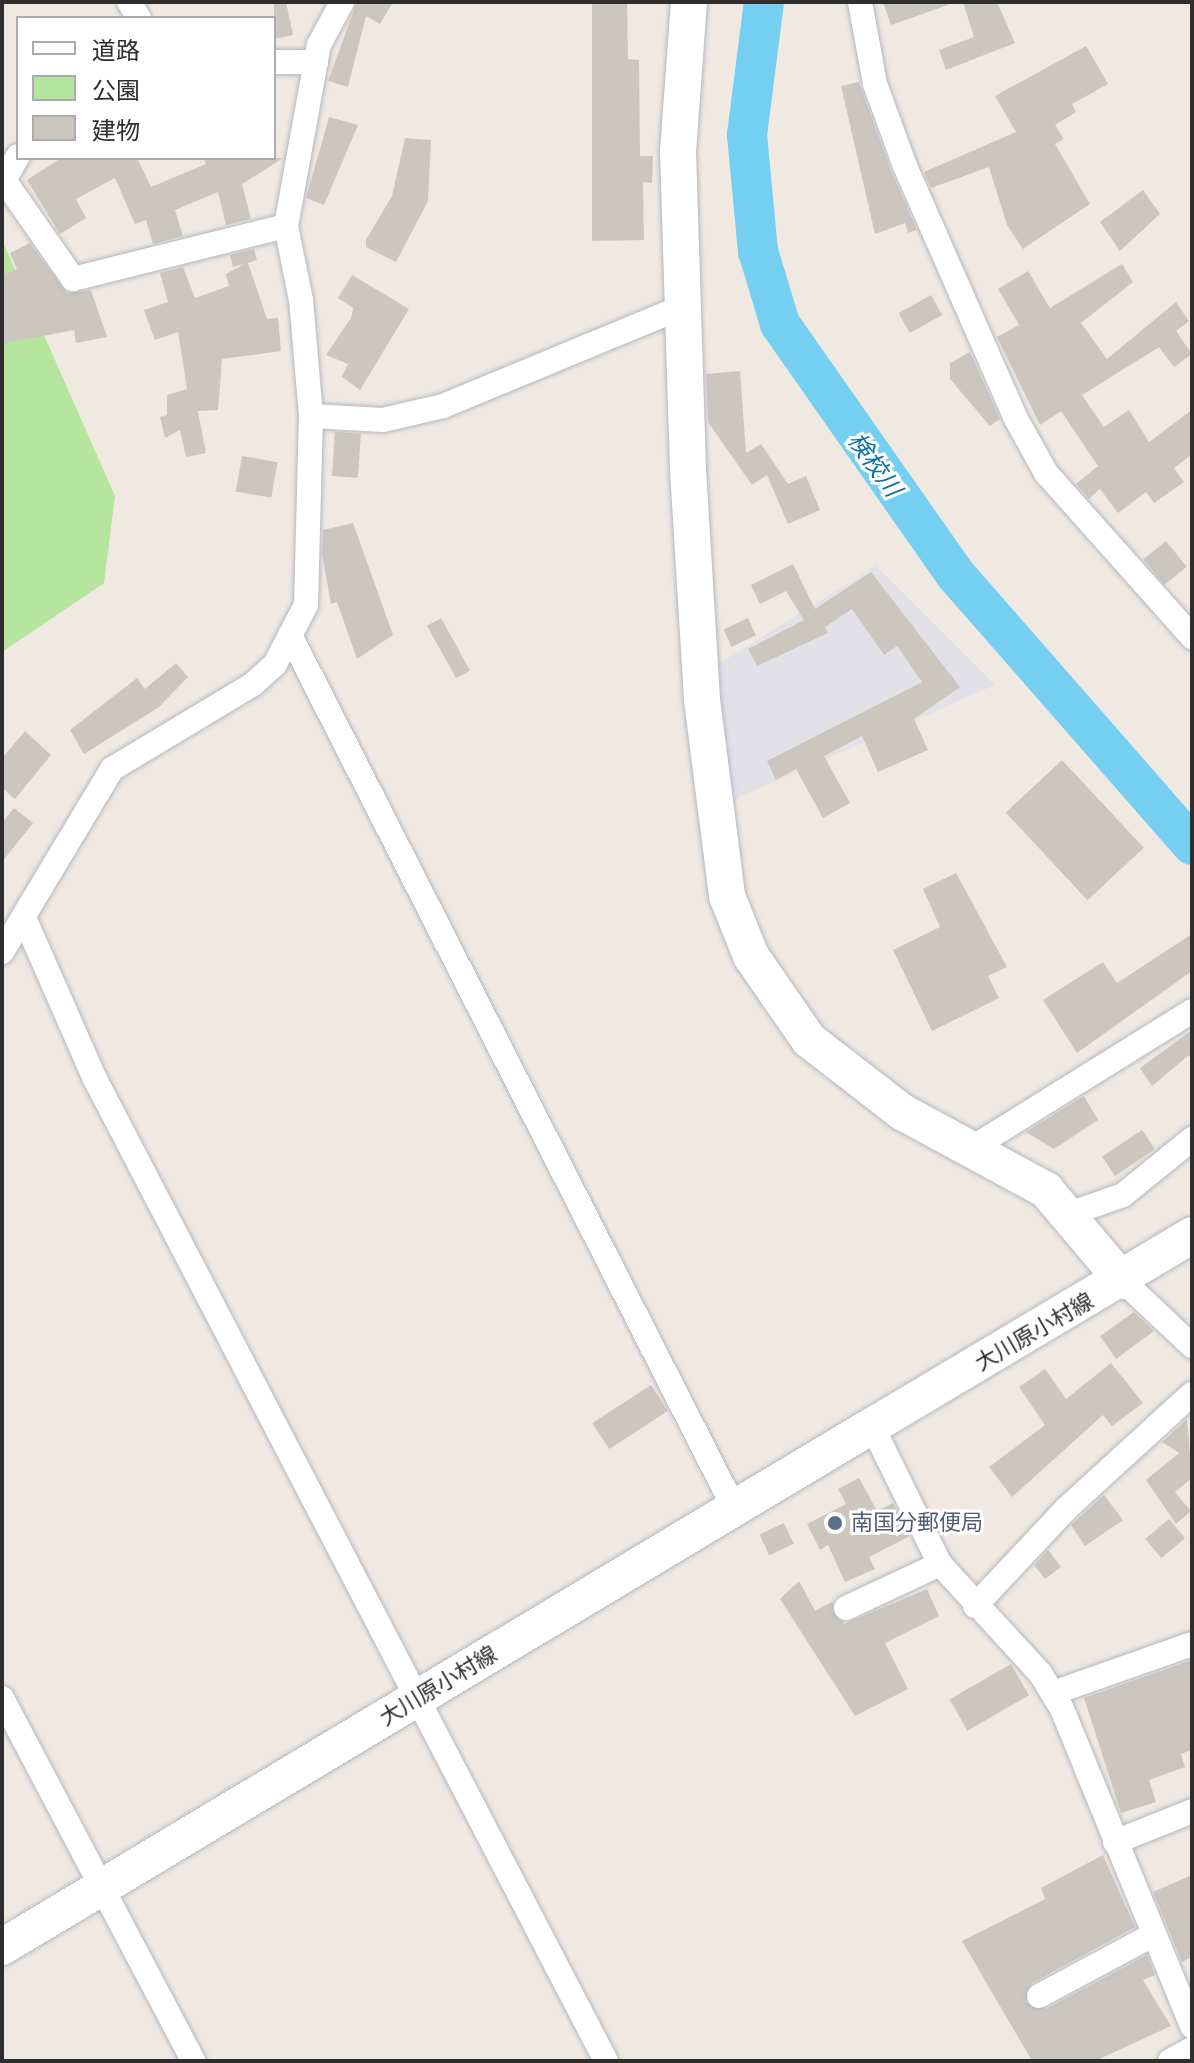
<!DOCTYPE html>
<meta charset="utf-8">
<style>
body{margin:0}
#map{position:relative;width:1194px;height:2063px;overflow:hidden;background:#efe9e1;font-family:Rubik,"Noto Sans JP",sans-serif}
div>[style]{position:absolute}
.industrial>*{inset:0;background:#e3e1e8}
.green>*{inset:0;background:#b6e59e}
.river>*{height:40px;margin:-20px;padding:0 20px;transform-origin:20px;border-radius:20px;background:#75cff0}
.building>*{inset:0;background:#cbc7bf;transform-origin:0 0}
.roads{filter:drop-shadow(0 0 2px #b4b7c1) drop-shadow(0 0 2px #b4b7c1)}
.street>*{height:24px;margin:-12px;padding:0 12px;transform-origin:12px;border-radius:12px;background:#fff}
.secondary>*{height:36px;margin:-18px;padding:0 18px;transform-origin:18px;border-radius:18px;background:#fff}
.dots>*{width:22px;height:22px;translate:-50% -50%;box-sizing:border-box;border:4px solid #fff;border-radius:50%}
span{translate:-50% -50%;white-space:nowrap;text-align:center;line-height:1.15;-webkit-text-stroke:6px #fff;paint-order:stroke}
.street-label{font-size:22px;color:#2e2e2e}
.service-label{font-size:22px;color:#4e5e75}
.left{translate:0 -50%;text-align:left}
.water-label{font-size:24px;color:#0d6fa3;font-style:italic}
.frame{position:absolute;inset:0;border:4px solid #2e2e2e;pointer-events:none}
.legend{position:absolute;left:16px;top:16px;width:260px;height:144px;box-sizing:border-box;background:#fff;border:2px solid #ababab;margin:0;padding:10px 14px;list-style:none;font-size:24px;color:#2e2e2e}
.legend li{display:flex;align-items:center;gap:16px;height:40px}
.legend b{width:40px;border:2px solid #ababab}
</style>
<div id="map">
<div class="industrial">
<div style="clip-path:polygon(876px 566px,995px 685px,721px 805px,712px 668px)"></div>
</div>
<div class="green">
<div style="clip-path:polygon(2px 240px,115px 496px,104px 583px,2px 652px)"></div>
</div>
<div class="river">
<div style="left:764px;top:2px;width:134px;rotate:97.3deg"></div>
<div style="left:747px;top:135px;width:117px;rotate:84.6deg"></div>
<div style="left:758px;top:251px;width:76px;rotate:73.2deg"></div>
<div style="left:780px;top:324px;width:305px;rotate:55deg"></div>
<div style="left:955px;top:574px;width:360px;rotate:48.8deg"></div>
</div>
<div class="building">
<div style="clip-path:polygon(274px 2px,286px 2px,293px 35px,274px 39px)"></div>
<div style="clip-path:polygon(357px 2px,393px 2px,380px 24px,366px 16px,348px 87px,328px 81px)"></div>
<div style="clip-path:polygon(592px 2px,627px 2px,628px 59px,639px 60px,640px 156px,653px 156px,652px 183px,643px 182px,644px 240px,592px 241px)"></div>
<div style="clip-path:polygon(883px 2px,948px 2px,948px 5px,891px 25px)"></div>
<div style="clip-path:polygon(963px 2px,997px 2px,1015px 43px,946px 70px,939px 50px,974px 37px)"></div>
<div style="clip-path:polygon(1086px 46px,1108px 84px,1072px 104px,1076px 112px,1055px 125px,1064px 139px,1055px 144px,1090px 204px,1023px 249px,1007px 225px,989px 167px,931px 188px,924px 172px,1016px 132px,995px 96px)"></div>
<div style="clip-path:polygon(859px 82px,891px 171px,917px 230px,908px 233px,905px 223px,875px 234px,841px 86px)"></div>
<div style="clip-path:polygon(329px 117px,358px 125px,324px 205px,306px 198px)"></div>
<div style="clip-path:polygon(405px 138px,431px 140px,428px 201px,396px 262px,366px 247px,366px 240px,392px 196px)"></div>
<div style="clip-path:polygon(61px 158px,137px 158px,151px 187px,206px 164px,203px 158px,283px 158px,242px 184px,251px 219px,226px 225px,218px 192px,175px 210px,183px 236px,153px 244px,146px 220px,135px 224px,115px 178px,76px 199px,86px 218px,60px 234px,27px 180px)"></div>
<div style="clip-path:polygon(1143px 190px,1160px 214px,1120px 251px,1100px 222px)"></div>
<div style="clip-path:polygon(30px 243px,67px 293px,91px 290px,107px 337px,76px 343px,74px 330px,2px 344px,2px 275px,17px 269px,10px 253px)"></div>
<div style="clip-path:polygon(254px 249px,257px 260px,248px 263px,267px 319px,278px 318px,281px 351px,222px 359px,218px 410px,198px 411px,206px 453px,186px 457px,180px 430px,165px 438px,160px 417px,167px 415px,167px 395px,187px 389px,178px 332px,155px 340px,144px 310px,168px 302px,160px 273px,183px 267px,195px 298px,229px 286px,226px 274px,244px 264px,233px 267px,230px 255px)"></div>
<div style="clip-path:polygon(1122px 264px,1133px 282px,1081px 323px,1107px 359px,1176px 302px,1189px 321px,1176px 331px,1192px 354px,1174px 367px,1159px 347px,1082px 395px,1104px 427px,1129px 410px,1149px 442px,1192px 410px,1192px 454px,1174px 468px,1184px 482px,1154px 503px,1146px 492px,1118px 513px,1100px 489px,1089px 499px,1076px 484px,1098px 466px,1061px 411px,1040px 425px,997px 337px,1019px 325px,998px 289px,1028px 271px,1050px 308px)"></div>
<div style="clip-path:polygon(352px 275px,409px 309px,360px 390px,342px 377px,348px 364px,326px 355px,351px 318px,353px 308px,338px 298px)"></div>
<div style="left:931px;top:295px;width:23px;height:37px;rotate:61deg"></div>
<div style="clip-path:polygon(970px 352px,1000px 419px,990px 426px,950px 379px,950px 363px)"></div>
<div style="clip-path:polygon(740px 371px,746px 453px,761px 444px,788px 484px,806px 476px,820px 510px,788px 524px,767px 475px,752px 485px,708px 422px,706px 374px)"></div>
<div style="left:335px;top:432px;width:26px;height:44px;rotate:4deg"></div>
<div style="left:242px;top:456px;width:36px;height:36px;rotate:10deg"></div>
<div style="clip-path:polygon(353px 523px,393px 635px,357px 659px,337px 602px,331px 604px,322px 554px,323px 530px)"></div>
<div style="left:1166px;top:541px;width:33px;height:29px;rotate:51deg"></div>
<div style="clip-path:polygon(793px 564px,815px 609px,871px 572px,960px 687px,914px 719px,928px 750px,878px 772px,862px 736px,824px 756px,850px 803px,823px 818px,796px 769px,776px 780px,767px 761px,922px 682px,897px 646px,884px 655px,852px 609px,825px 627px,828px 633px,757px 666px,748px 649px,804px 620px,786px 591px,760px 604px,751px 585px)"></div>
<div style="left:441px;top:618px;width:60px;height:16px;rotate:61deg"></div>
<div style="left:748px;top:618px;width:19px;height:27px;rotate:65deg"></div>
<div style="clip-path:polygon(176px 663px,188px 677px,159px 707px,84px 754px,70px 730px,137px 678px,145px 689px)"></div>
<div style="clip-path:polygon(25px 731px,51px 755px,15px 799px,2px 788px,2px 758px)"></div>
<div style="left:1062px;top:760px;width:120px;height:77px;rotate:47deg"></div>
<div style="clip-path:polygon(14px 808px,33px 823px,2px 862px,2px 823px)"></div>
<div style="clip-path:polygon(956px 873px,1007px 967px,988px 976px,999px 998px,932px 1031px,893px 950px,940px 927px,923px 889px)"></div>
<div style="clip-path:polygon(1192px 934px,1192px 971px,1077px 1053px,1043px 1000px,1103px 962px,1117px 983px)"></div>
<div style="clip-path:polygon(1192px 1030px,1192px 1060px,1189px 1055px,1152px 1086px,1140px 1068px)"></div>
<div style="clip-path:polygon(1084px 1096px,1098px 1120px,1054px 1149px,1026px 1132px)"></div>
<div style="left:1142px;top:1130px;width:23px;height:48px;rotate:56deg"></div>
<div style="clip-path:polygon(1134px 1312px,1154px 1331px,1116px 1359px,1100px 1336px)"></div>
<div style="clip-path:polygon(1111px 1363px,1143px 1403px,1112px 1426px,1103px 1415px,1012px 1497px,989px 1467px,1045px 1425px,1019px 1387px,1045px 1369px,1066px 1399px)"></div>
<div style="left:651px;top:1385px;width:31px;height:70px;rotate:57deg"></div>
<div style="clip-path:polygon(1187px 1419px,1192px 1478px,1175px 1492px,1191px 1511px,1176px 1524px,1146px 1480px,1179px 1453px,1162px 1442px)"></div>
<div style="clip-path:polygon(859px 1478px,877px 1511px,893px 1503px,910px 1536px,869px 1557px,875px 1569px,845px 1582px,828px 1545px,820px 1550px,807px 1524px,846px 1504px,838px 1489px)"></div>
<div style="clip-path:polygon(1104px 1495px,1123px 1520px,1085px 1546px,1071px 1525px)"></div>
<div style="left:1169px;top:1519px;width:25px;height:31px;rotate:50deg"></div>
<div style="left:784px;top:1523px;width:23px;height:27px;rotate:65deg"></div>
<div style="clip-path:polygon(1048px 1550px,1061px 1567px,1045px 1579px,1034px 1565px)"></div>
<div style="clip-path:polygon(799px 1581px,815px 1611px,832px 1602px,844px 1624px,927px 1589px,939px 1616px,885px 1643px,908px 1689px,855px 1716px,780px 1599px)"></div>
<div style="clip-path:polygon(1192px 1660px,1192px 1750px,1181px 1754px,1185px 1767px,1149px 1780px,1156px 1802px,1121px 1813px,1084px 1698px)"></div>
<div style="left:1011px;top:1664px;width:36px;height:71px;rotate:60deg"></div>
<div style="clip-path:polygon(1103px 1855px,1135px 1927px,1032px 1983px,1026px 2002px,1046px 2009px,1147px 1955px,1155px 1975px,1143px 1980px,1171px 2026px,1095px 2061px,1032px 2061px,962px 1941px,1045px 1899px,1041px 1888px)"></div>
<div style="clip-path:polygon(1192px 1875px,1192px 1957px,1182px 1962px,1153px 1892px)"></div>
</div>
<div class="roads">
<div class="street">
<div style="left:129px;top:2px;width:19px;rotate:58deg"></div>
<div style="left:860px;top:2px;width:83px;rotate:79.6deg"></div>
<div style="left:875px;top:84px;width:87px;rotate:69.9deg"></div>
<div style="left:905px;top:166px;width:276px;rotate:66.3deg"></div>
<div style="left:1016px;top:419px;width:62px;rotate:60.9deg"></div>
<div style="left:1046px;top:473px;width:220px;rotate:48.3deg"></div>
<div style="left:274px;top:62px;width:42px"></div>
<div style="left:18px;top:156px;width:28px;rotate:120deg"></div>
<div style="left:4px;top:180px;width:121px;rotate:55.1deg"></div>
<div style="left:73px;top:279px;width:219px;rotate:-14deg"></div>
<div style="left:311px;top:416px;width:72px;rotate:3.2deg"></div>
<div style="left:383px;top:420px;width:62px;rotate:-13.1deg"></div>
<div style="left:443px;top:406px;width:259px;rotate:-22.5deg"></div>
<div style="left:290px;top:635px;width:979px;rotate:63.04deg"></div>
<div style="left:26px;top:922px;width:171px;rotate:66.3deg"></div>
<div style="left:95px;top:1079px;width:1107px;rotate:62.51deg"></div>
<div style="left:2px;top:952px;width:214px;rotate:-59deg"></div>
<div style="left:112px;top:769px;width:163px;rotate:-31deg"></div>
<div style="left:252px;top:685px;width:31px;rotate:-42deg"></div>
<div style="left:275px;top:664px;width:67px;rotate:-62.3deg"></div>
<div style="left:306px;top:605px;width:189px;rotate:-88.5deg"></div>
<div style="left:311px;top:416px;width:116px;rotate:-94.9deg"></div>
<div style="left:301px;top:300px;width:76px;rotate:-101.5deg"></div>
<div style="left:286px;top:226px;width:184px;rotate:-79.7deg"></div>
<div style="left:319px;top:45px;width:49px;rotate:-61.9deg"></div>
<div style="left:972px;top:1148px;width:259px;rotate:-31.9deg"></div>
<div style="left:1069px;top:1214px;width:57px;rotate:-19.4deg"></div>
<div style="left:1123px;top:1195px;width:89px;rotate:-39.1deg"></div>
<div style="left:1123px;top:1281px;width:95px;rotate:43.3deg"></div>
<div style="left:872px;top:1426px;width:154px;rotate:63.8deg"></div>
<div style="left:940px;top:1564px;width:148px;rotate:47.5deg"></div>
<div style="left:1040px;top:1673px;width:42px;rotate:58.6deg"></div>
<div style="left:1062px;top:1709px;width:343px;rotate:67.7deg"></div>
<div style="left:975px;top:1606px;width:134px;rotate:-46.8deg"></div>
<div style="left:1067px;top:1508px;width:169px;rotate:-42.4deg"></div>
<div style="left:846px;top:1608px;width:104px;rotate:-25.1deg"></div>
<div style="left:1053px;top:1693px;width:147px;rotate:-19.4deg"></div>
<div style="left:2px;top:1698px;width:410px;rotate:62.2deg"></div>
<div style="left:1115px;top:1842px;width:83px;rotate:-21.9deg"></div>
<div style="left:1039px;top:1996px;width:129px;rotate:-28.2deg"></div>
<div style="left:1170px;top:2061px;width:25px;rotate:-29deg"></div>
</div>
<div class="secondary">
<div style="left:689px;top:2px;width:149px;rotate:94.2deg"></div>
<div style="left:678px;top:151px;width:319px;rotate:88.2deg"></div>
<div style="left:688px;top:470px;width:230px;rotate:86.5deg"></div>
<div style="left:702px;top:700px;width:198px;rotate:82.7deg"></div>
<div style="left:727px;top:896px;width:65px;rotate:68.2deg"></div>
<div style="left:751px;top:956px;width:102px;rotate:55.4deg"></div>
<div style="left:809px;top:1040px;width:118px;rotate:37.7deg"></div>
<div style="left:902px;top:1112px;width:164px;rotate:28.4deg"></div>
<div style="left:1046px;top:1190px;width:119px;rotate:49.8deg"></div>
<div style="left:872px;top:1426px;width:373px;rotate:-30.8deg"></div>
<div style="left:2px;top:1947px;width:1015px;rotate:-30.93deg"></div>
</div>
</div>
<div class="dots">
<div style="left:835px;top:1523px;background:#5c6f8a"></div>
</div>
<div class="street-label">
<span style="left:1034px;top:1332px;rotate:-30deg">大川原小村線</span>
<span style="left:438px;top:1686px;rotate:-31deg">大川原小村線</span>
</div>
<div class="service-label">
<span class="left" style="left:851px;top:1523px">南国分郵便局</span>
</div>
<div class="water-label">
<span style="left:874px;top:465px;rotate:54deg">検校川</span>
</div>
<div class="frame"></div>
<ul class="legend">
<li><b style="height:10px;background:#fff"></b>道路</li>
<li><b style="height:22px;background:#b6e59e"></b>公園</li>
<li><b style="height:22px;background:#cbc7bf"></b>建物</li>
</ul>
</div>
